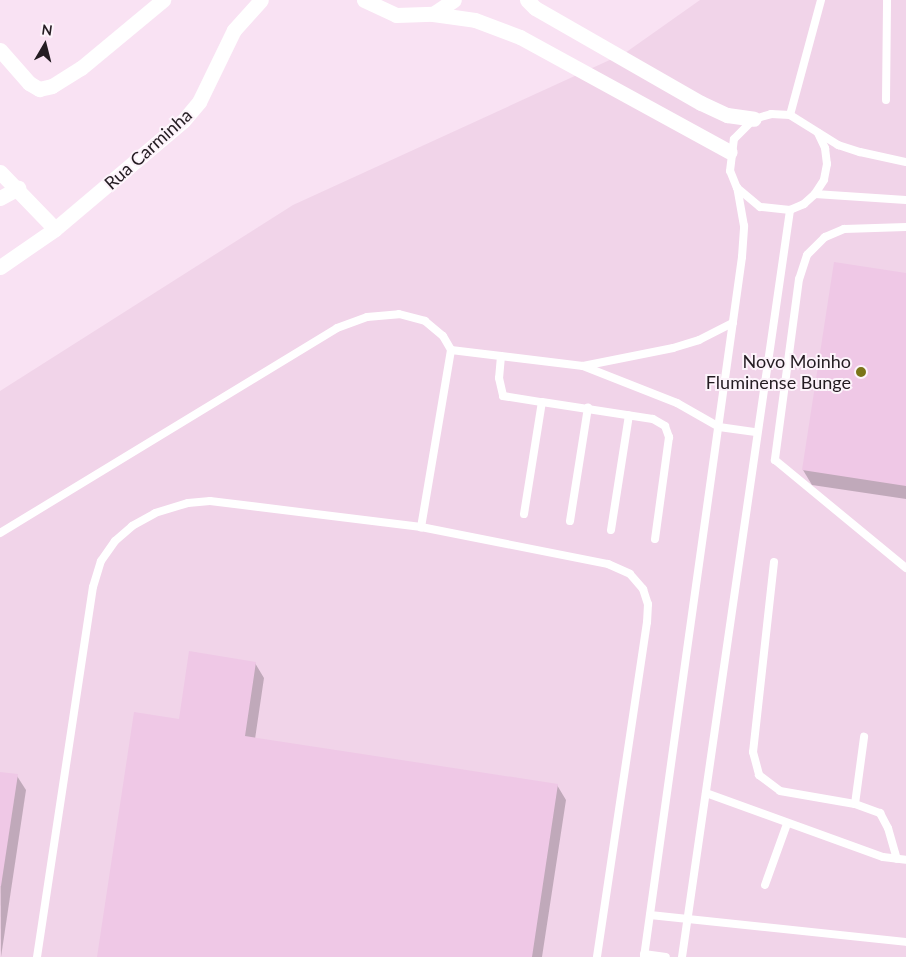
<!DOCTYPE html>
<style>
body{margin:0}
#map{position:relative;width:906px;height:957px;overflow:hidden;background:#f9e2f3;font-family:Lato,sans-serif}
div>[style]{position:absolute}
.built>*{inset:0;background:#f1d4e9}
.shadow>*{inset:0;background:#0003}
.building>*{inset:0;background:#efc8e6}
.service>*{height:8px;margin:-4px;padding:0 4px;transform-origin:4px;border-radius:4px;background:#fff}
.minor>*{height:15px;margin:-7.5px;padding:0 7.5px;transform-origin:7.5px;border-radius:7.5px;background:#fff}
.dots>*{width:14px;height:14px;translate:-50% -50%;box-sizing:border-box;border:2px solid #fdf4fb;border-radius:50%}
span{translate:-50% -50%;white-space:nowrap;text-align:center;line-height:1.15;-webkit-text-stroke:4px #fdf4fb;paint-order:stroke}
.street-label{font-size:18px;color:#241c22}
.poi-label{font-size:18px;color:#241c22}
.right{translate:-100% -50%;text-align:right}
.north{position:absolute;left:20px;top:20px;width:50px;height:50px;-webkit-text-stroke:4px #fdf4fb;paint-order:stroke;rotate:8deg;font-size:14px;font-weight:700;line-height:20px;text-align:center;color:#241c22}
.north::after{content:'';display:block;margin:auto;width:18px;height:22px;background:#241c22;clip-path:polygon(50% 0,100% 100%,50% 72%,0 100%)}
</style>
<div id="map">
<div class="built">
<div style="clip-path:polygon(700px 0,906px 0,906px 957px,0 957px,0 391px,293px 205px,625px 53px)"></div>
</div>
<div class="shadow">
<div style="clip-path:polygon(906px 275px,906px 499px,812px 485px,803px 470px)"></div>
<div style="clip-path:polygon(255px 663px,264px 678px,255px 739px,557px 785px,566px 800px,542px 957px,99px 957px,180px 721px)"></div>
<div style="clip-path:polygon(0 773px,17px 776px,26px 790px,1px 957px)"></div>
</div>
<div class="building">
<div style="clip-path:polygon(834px 262px,906px 273px,906px 486px,802px 470px)"></div>
<div style="clip-path:polygon(189px 651px,256px 662px,245px 736px,558px 784px,532px 957px,97px 957px,134px 712px,179px 719px)"></div>
<div style="clip-path:polygon(0 772px,18px 774px,1px 886px,0 886px)"></div>
</div>
<div class="service">
<div style="left:886px;top:100px;width:100px;rotate:-89.4deg"></div>
<div style="left:790px;top:115px;width:119px;rotate:-74.9deg"></div>
<div style="left:818px;top:133px;width:17px;rotate:65deg"></div>
<div style="left:825px;top:148px;width:16px;rotate:83deg"></div>
<div style="left:827px;top:164px;width:16px;rotate:101deg"></div>
<div style="left:824px;top:180px;width:17px;rotate:123deg"></div>
<div style="left:815px;top:194px;width:15px;rotate:138deg"></div>
<div style="left:804px;top:204px;width:15px;rotate:157deg"></div>
<div style="left:790px;top:210px;width:30px;rotate:-174deg"></div>
<div style="left:760px;top:207px;width:30px;rotate:-140deg"></div>
<div style="left:737px;top:188px;width:18px;rotate:-112deg"></div>
<div style="left:730px;top:171px;width:32px;rotate:-83deg"></div>
<div style="left:734px;top:139px;width:28px;rotate:-45deg"></div>
<div style="left:754px;top:119px;width:18px;rotate:-16deg"></div>
<div style="left:771px;top:114px;width:19px;rotate:3deg"></div>
<div style="left:790px;top:115px;width:57px;rotate:32deg"></div>
<div style="left:838px;top:145px;width:23px;rotate:18deg"></div>
<div style="left:860px;top:152px;width:47px;rotate:12.3deg"></div>
<div style="left:815px;top:194px;width:91px;rotate:3.8deg"></div>
<div style="left:906px;top:227px;width:62px;rotate:178.2deg"></div>
<div style="left:844px;top:229px;width:21px;rotate:157deg"></div>
<div style="left:825px;top:237px;width:25px;rotate:135deg"></div>
<div style="left:807px;top:255px;width:25px;rotate:108deg"></div>
<div style="left:799px;top:279px;width:183px;rotate:97.6deg"></div>
<div style="left:775px;top:460px;width:170px;rotate:39.5deg"></div>
<div style="left:451px;top:350px;width:133px;rotate:6.9deg"></div>
<div style="left:583px;top:366px;width:101px;rotate:21.5deg"></div>
<div style="left:677px;top:403px;width:48px;rotate:29.7deg"></div>
<div style="left:719px;top:427px;width:37px;rotate:8deg"></div>
<div style="left:501px;top:356px;width:22px;rotate:95deg"></div>
<div style="left:499px;top:378px;width:18px;rotate:77deg"></div>
<div style="left:503px;top:396px;width:39px;rotate:9deg"></div>
<div style="left:583px;top:366px;width:92px;rotate:-11.3deg"></div>
<div style="left:673px;top:348px;width:27px;rotate:-17deg"></div>
<div style="left:699px;top:340px;width:38px;rotate:-27deg"></div>
<div style="left:524px;top:514px;width:113px;rotate:-80.9deg"></div>
<div style="left:542px;top:402px;width:112px;rotate:8.7deg"></div>
<div style="left:653px;top:419px;width:14px;rotate:30deg"></div>
<div style="left:665px;top:426px;width:12px;rotate:70deg"></div>
<div style="left:669px;top:437px;width:103px;rotate:97.8deg"></div>
<div style="left:570px;top:521px;width:115px;rotate:-81deg"></div>
<div style="left:611px;top:530px;width:116px;rotate:-81.1deg"></div>
<div style="left:0;top:533px;width:394px;rotate:-31.3deg"></div>
<div style="left:337px;top:328px;width:32px;rotate:-20deg"></div>
<div style="left:367px;top:317px;width:32px;rotate:-5deg"></div>
<div style="left:399px;top:314px;width:27px;rotate:15deg"></div>
<div style="left:425px;top:321px;width:23px;rotate:40deg"></div>
<div style="left:443px;top:336px;width:16px;rotate:60deg"></div>
<div style="left:451px;top:350px;width:180px;rotate:99.6deg"></div>
<div style="left:774px;top:562px;width:191px;rotate:96.3deg"></div>
<div style="left:753px;top:752px;width:24px;rotate:75deg"></div>
<div style="left:759px;top:775px;width:26px;rotate:37deg"></div>
<div style="left:780px;top:791px;width:76px;rotate:9.8deg"></div>
<div style="left:855px;top:804px;width:27px;rotate:20deg"></div>
<div style="left:880px;top:813px;width:17px;rotate:62deg"></div>
<div style="left:888px;top:828px;width:32px;rotate:74deg"></div>
<div style="left:706px;top:793px;width:188px;rotate:19.9deg"></div>
<div style="left:883px;top:857px;width:23px;rotate:7deg"></div>
<div style="left:855px;top:804px;width:68px;rotate:-82.3deg"></div>
<div style="left:765px;top:885px;width:65px;rotate:-70.2deg"></div>
<div style="left:650px;top:915px;width:257px;rotate:6deg"></div>
<div style="left:644px;top:954px;width:22px;rotate:8deg"></div>
<div style="left:37px;top:957px;width:374px;rotate:-81.4deg"></div>
<div style="left:93px;top:587px;width:27px;rotate:-73deg"></div>
<div style="left:101px;top:561px;width:24px;rotate:-55deg"></div>
<div style="left:115px;top:541px;width:23px;rotate:-41deg"></div>
<div style="left:132px;top:526px;width:26px;rotate:-29deg"></div>
<div style="left:155px;top:513px;width:34px;rotate:-17deg"></div>
<div style="left:188px;top:503px;width:22px;rotate:-5deg"></div>
<div style="left:210px;top:501px;width:213px;rotate:7deg"></div>
<div style="left:421px;top:527px;width:191px;rotate:11.2deg"></div>
<div style="left:608px;top:564px;width:24px;rotate:24deg"></div>
<div style="left:630px;top:574px;width:20px;rotate:49deg"></div>
<div style="left:643px;top:589px;width:16px;rotate:72deg"></div>
<div style="left:648px;top:604px;width:18px;rotate:93deg"></div>
<div style="left:647px;top:622px;width:339px;rotate:98.5deg"></div>
<div style="left:644px;top:957px;width:707px;rotate:-82.03deg"></div>
<div style="left:742px;top:257px;width:31px;rotate:-86deg"></div>
<div style="left:744px;top:226px;width:39px;rotate:-100deg"></div>
<div style="left:682px;top:957px;width:755px;rotate:-81.77deg"></div>
</div>
<div class="minor">
<div style="left:364px;top:0;width:35px;rotate:25deg"></div>
<div style="left:396px;top:15px;width:37px;rotate:-2deg"></div>
<div style="left:433px;top:14px;width:25px;rotate:-34deg"></div>
<div style="left:527px;top:0;width:11px;rotate:45deg"></div>
<div style="left:535px;top:8px;width:191px;rotate:29.8deg"></div>
<div style="left:701px;top:103px;width:29px;rotate:25deg"></div>
<div style="left:727px;top:115px;width:27px;rotate:8deg"></div>
<div style="left:433px;top:14px;width:42px;rotate:8.1deg"></div>
<div style="left:475px;top:20px;width:48px;rotate:20.7deg"></div>
<div style="left:520px;top:37px;width:239px;rotate:28.7deg"></div>
<div style="left:0;top:50px;width:44px;rotate:48.7deg"></div>
<div style="left:29px;top:83px;width:12px;rotate:31deg"></div>
<div style="left:39px;top:89px;width:13px;rotate:-13deg"></div>
<div style="left:52px;top:86px;width:34px;rotate:-32deg"></div>
<div style="left:81px;top:68px;width:107px;rotate:-39.7deg"></div>
<div style="left:0;top:172px;width:79px;rotate:46deg"></div>
<div style="left:0;top:198px;width:21px;rotate:-29deg"></div>
<div style="left:0;top:267px;width:67px;rotate:-34.6deg"></div>
<div style="left:55px;top:229px;width:167px;rotate:-40.2deg"></div>
<div style="left:183px;top:121px;width:25px;rotate:-50deg"></div>
<div style="left:199px;top:102px;width:80px;rotate:-64.1deg"></div>
<div style="left:234px;top:30px;width:40px;rotate:-48deg"></div>
</div>
<div class="dots">
<div style="left:861px;top:372px;background:#7a7519"></div>
</div>
<div class="street-label">
<span style="left:148px;top:149px;rotate:-42deg">Rua Carminha</span>
</div>
<div class="poi-label">
<span class="right" style="left:851px;top:372px">Novo Moinho<br>Fluminense Bunge</span>
</div>
<div class="north">N</div>
</div>
